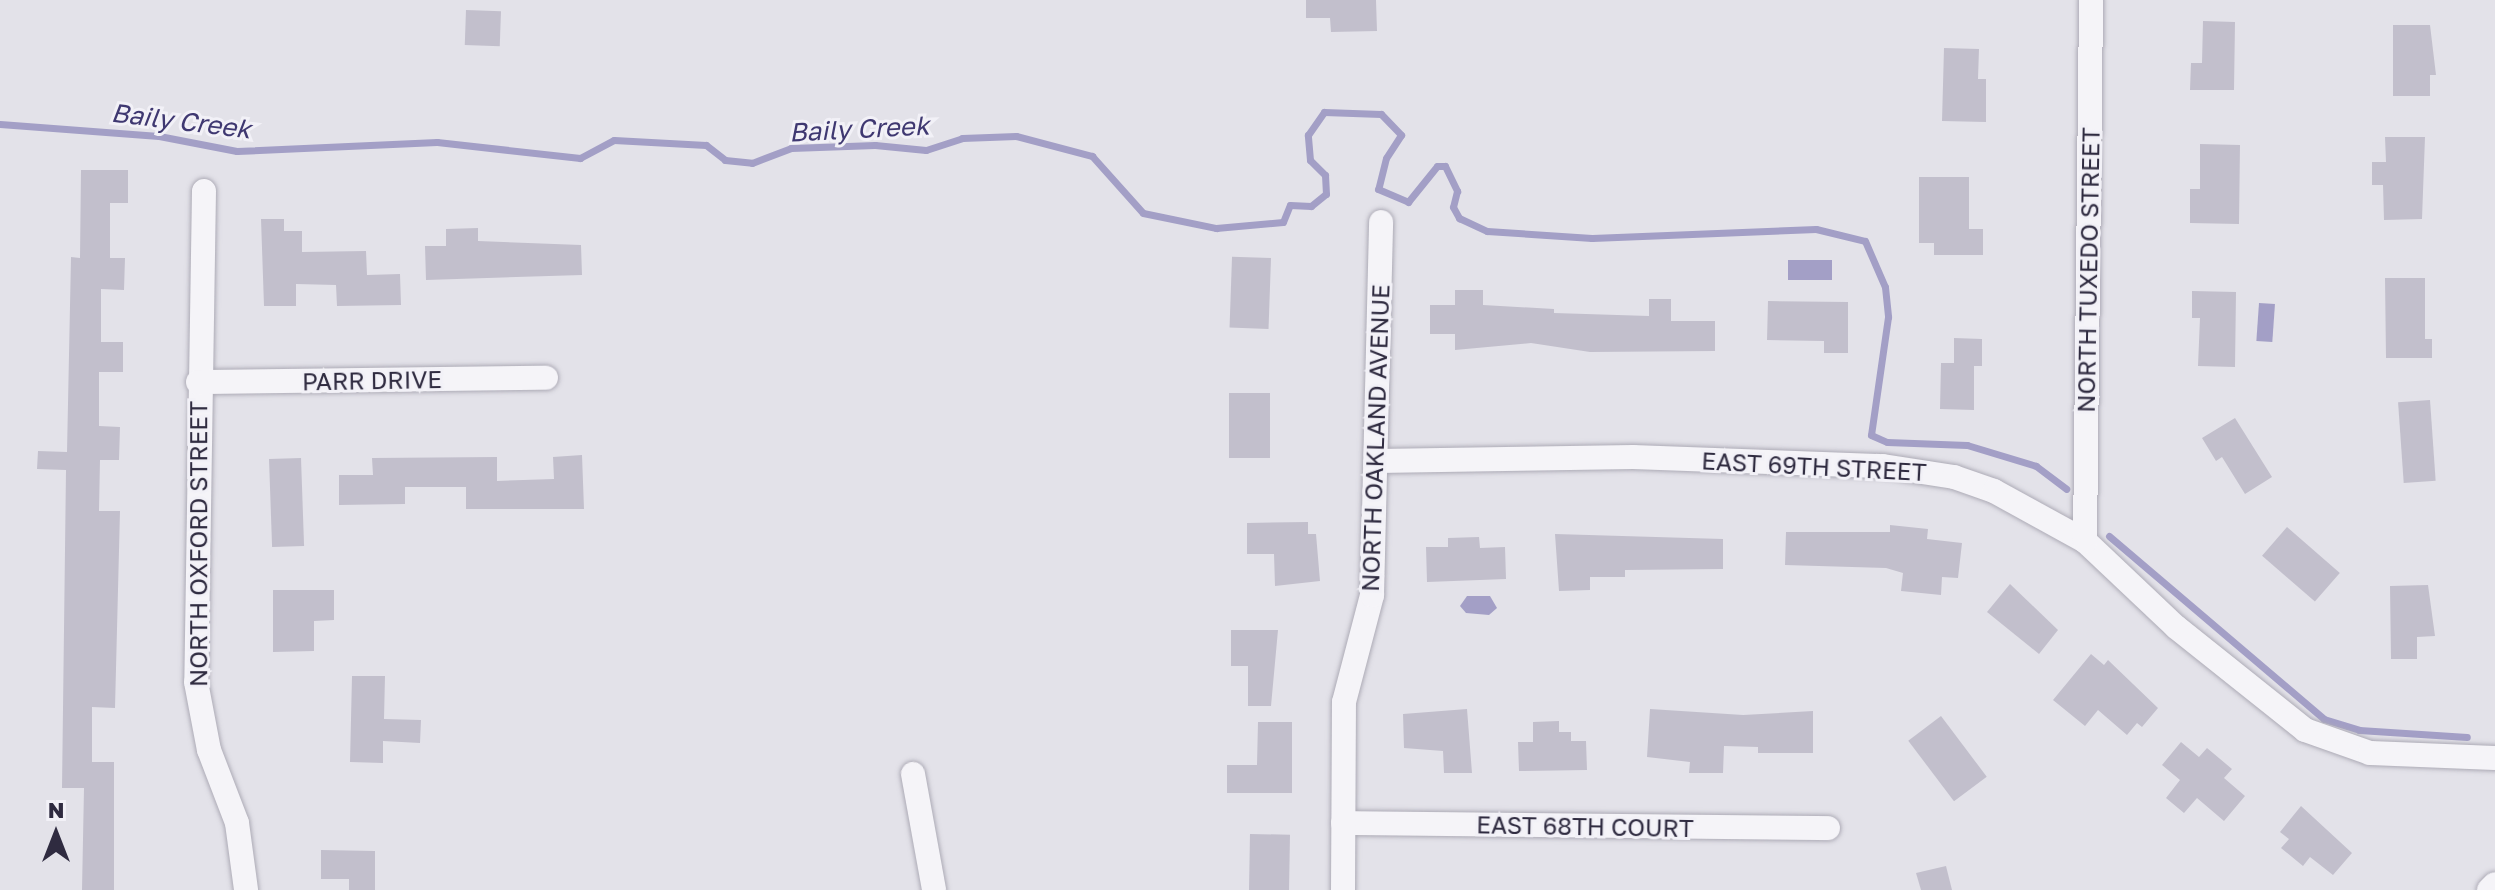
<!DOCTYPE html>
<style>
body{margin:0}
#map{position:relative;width:2495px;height:890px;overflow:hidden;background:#e3e2e9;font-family:"Golos Text",sans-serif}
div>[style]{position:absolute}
.water>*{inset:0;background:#a39fc6;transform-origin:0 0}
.stream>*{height:7px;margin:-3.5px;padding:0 3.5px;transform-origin:3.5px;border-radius:3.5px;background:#a39fc6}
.building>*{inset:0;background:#c2bfcc;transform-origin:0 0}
.roads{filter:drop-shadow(0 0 2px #adabb6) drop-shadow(0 0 2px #adabb6)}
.street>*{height:24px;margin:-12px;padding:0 12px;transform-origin:12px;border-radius:12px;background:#f5f4f8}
span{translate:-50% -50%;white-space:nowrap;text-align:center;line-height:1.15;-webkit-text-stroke:6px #f2f1f7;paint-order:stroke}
.street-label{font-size:24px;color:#2f2b40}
.water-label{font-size:26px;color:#3f3871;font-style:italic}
.north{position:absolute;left:16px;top:794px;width:80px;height:80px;-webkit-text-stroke:6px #f2f1f7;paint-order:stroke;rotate:0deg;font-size:22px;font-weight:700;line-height:32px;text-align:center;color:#2f2b40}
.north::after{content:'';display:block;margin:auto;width:28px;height:36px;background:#2f2b40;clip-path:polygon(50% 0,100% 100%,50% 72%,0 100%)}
</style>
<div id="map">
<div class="water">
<div style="left:1788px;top:260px;width:44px;height:20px"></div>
<div style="left:2259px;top:303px;width:16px;height:38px;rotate:4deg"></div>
<div style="clip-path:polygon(1467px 596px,1490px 596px,1497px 608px,1489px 615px,1466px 613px,1460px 606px)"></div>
</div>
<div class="stream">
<div style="left:0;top:124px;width:159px;rotate:4.3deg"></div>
<div style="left:159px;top:136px;width:79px;rotate:10.9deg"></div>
<div style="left:237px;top:151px;width:200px;rotate:-2.6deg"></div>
<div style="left:437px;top:142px;width:144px;rotate:6.4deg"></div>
<div style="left:580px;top:158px;width:38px;rotate:-28deg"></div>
<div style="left:614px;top:140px;width:92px;rotate:3.1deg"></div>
<div style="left:706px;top:145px;width:24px;rotate:38deg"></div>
<div style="left:725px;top:160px;width:27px;rotate:6deg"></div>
<div style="left:752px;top:163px;width:42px;rotate:-21deg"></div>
<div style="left:791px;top:148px;width:84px;rotate:-2deg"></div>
<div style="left:875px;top:145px;width:51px;rotate:5.6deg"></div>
<div style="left:926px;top:150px;width:38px;rotate:-18deg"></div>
<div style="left:962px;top:138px;width:54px;rotate:-2.1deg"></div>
<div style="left:1016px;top:136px;width:79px;rotate:14.7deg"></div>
<div style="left:1092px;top:156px;width:76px;rotate:48.2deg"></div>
<div style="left:1143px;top:213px;width:75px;rotate:11.6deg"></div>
<div style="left:1216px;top:228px;width:67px;rotate:-5.1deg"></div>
<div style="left:1283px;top:222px;width:18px;rotate:-68deg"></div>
<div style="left:1290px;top:205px;width:21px;rotate:3deg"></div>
<div style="left:1311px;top:206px;width:19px;rotate:-39deg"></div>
<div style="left:1326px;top:194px;width:19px;rotate:-93deg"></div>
<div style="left:1325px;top:175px;width:21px;rotate:-135deg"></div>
<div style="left:1310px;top:160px;width:25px;rotate:-95deg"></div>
<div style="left:1308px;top:135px;width:28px;rotate:-55deg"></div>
<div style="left:1324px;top:112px;width:57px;rotate:2deg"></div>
<div style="left:1381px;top:114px;width:29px;rotate:46deg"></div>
<div style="left:1401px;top:135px;width:27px;rotate:123deg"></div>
<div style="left:1386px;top:158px;width:32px;rotate:104deg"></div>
<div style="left:1378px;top:189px;width:33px;rotate:23deg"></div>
<div style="left:1408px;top:202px;width:46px;rotate:-51.1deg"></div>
<div style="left:1437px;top:166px;width:8px"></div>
<div style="left:1445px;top:166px;width:28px;rotate:64deg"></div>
<div style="left:1457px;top:191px;width:16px;rotate:104deg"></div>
<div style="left:1453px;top:207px;width:13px;rotate:61deg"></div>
<div style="left:1459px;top:218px;width:31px;rotate:25deg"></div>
<div style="left:1487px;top:231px;width:105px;rotate:3.8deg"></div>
<div style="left:1592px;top:238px;width:224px;rotate:-2.3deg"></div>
<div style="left:1816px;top:229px;width:50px;rotate:13.8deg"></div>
<div style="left:1865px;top:241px;width:50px;rotate:66.5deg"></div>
<div style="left:1885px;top:287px;width:30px;rotate:84deg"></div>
<div style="left:1888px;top:317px;width:119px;rotate:98.2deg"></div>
<div style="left:1871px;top:435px;width:17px;rotate:24deg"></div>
<div style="left:1887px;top:442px;width:80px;rotate:2.1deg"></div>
<div style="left:1967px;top:445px;width:72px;rotate:16.9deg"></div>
<div style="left:2036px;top:466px;width:38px;rotate:37deg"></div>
<div style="left:2109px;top:536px;width:282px;rotate:40.4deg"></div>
<div style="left:2324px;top:719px;width:37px;rotate:17deg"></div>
<div style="left:2359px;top:730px;width:108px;rotate:3.7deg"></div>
</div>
<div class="building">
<div style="clip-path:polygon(1306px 0,1376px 0,1377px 31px,1331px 32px,1330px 18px,1306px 18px)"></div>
<div style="left:466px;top:10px;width:35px;height:35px;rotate:2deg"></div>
<div style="clip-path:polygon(2203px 21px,2235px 22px,2234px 90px,2190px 90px,2191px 63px,2202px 63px)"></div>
<div style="clip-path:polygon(2393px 25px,2430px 25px,2436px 75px,2430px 75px,2430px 96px,2393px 96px)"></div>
<div style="clip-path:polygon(1944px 48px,1979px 49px,1978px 79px,1986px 79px,1986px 122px,1942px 121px)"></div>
<div style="clip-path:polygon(2385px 137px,2425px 137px,2422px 219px,2384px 220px,2383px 185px,2372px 185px,2372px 162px,2386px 162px)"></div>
<div style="clip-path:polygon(2200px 144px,2240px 145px,2239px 224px,2190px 223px,2190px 189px,2200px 189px)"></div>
<div style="clip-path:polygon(81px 170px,128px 170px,128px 203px,110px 203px,110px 258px,125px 258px,124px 290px,101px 289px,101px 342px,123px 342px,123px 372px,99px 372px,99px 426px,120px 427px,119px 460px,100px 460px,99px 511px,120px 511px,115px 708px,92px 707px,92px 762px,114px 762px,114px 890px,82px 890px,84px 788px,62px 788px,66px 470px,37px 469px,38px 451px,67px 452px,71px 257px,80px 258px)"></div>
<div style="clip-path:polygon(1919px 177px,1969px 177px,1969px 229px,1983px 229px,1983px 255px,1934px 255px,1934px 243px,1919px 243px)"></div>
<div style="clip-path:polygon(261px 219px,284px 219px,284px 231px,302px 231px,302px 252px,366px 251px,367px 275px,400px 274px,401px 305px,337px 306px,336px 285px,296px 284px,296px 306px,264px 306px)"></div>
<div style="clip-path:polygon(478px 228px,478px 241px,581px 245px,582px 275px,426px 280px,425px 246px,446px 246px,446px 229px)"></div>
<div style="left:1271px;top:258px;width:71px;height:39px;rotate:92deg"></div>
<div style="clip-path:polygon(2385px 278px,2425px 278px,2425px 339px,2432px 339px,2432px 358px,2386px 358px)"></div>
<div style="clip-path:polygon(1455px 290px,1483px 290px,1483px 305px,1554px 309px,1554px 313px,1649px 316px,1649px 299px,1671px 299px,1671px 321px,1715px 321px,1715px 351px,1590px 352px,1531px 343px,1455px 350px,1455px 334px,1430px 334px,1430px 305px,1455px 305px)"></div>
<div style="clip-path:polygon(2192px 291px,2236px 292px,2235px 367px,2198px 366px,2200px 318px,2192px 318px)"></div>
<div style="clip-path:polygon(1768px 301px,1848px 302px,1848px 353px,1824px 353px,1824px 341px,1767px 340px)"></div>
<div style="clip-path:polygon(1954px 338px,1982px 339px,1982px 366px,1974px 366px,1974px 410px,1940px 409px,1941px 363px,1954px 363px)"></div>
<div style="left:1229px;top:393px;width:41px;height:65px"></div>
<div style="left:2430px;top:400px;width:81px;height:32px;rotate:86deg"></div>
<div style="clip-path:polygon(2235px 418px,2272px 477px,2245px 494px,2222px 457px,2216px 461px,2202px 438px)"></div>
<div style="clip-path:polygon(582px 455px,584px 509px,466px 509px,466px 487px,405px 487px,405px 504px,339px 505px,339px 475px,373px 475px,372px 458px,497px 457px,497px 481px,554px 479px,553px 457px)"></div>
<div style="left:301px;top:458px;width:88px;height:32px;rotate:88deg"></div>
<div style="clip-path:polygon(1308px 522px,1308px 534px,1316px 534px,1320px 581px,1275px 586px,1274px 554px,1247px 554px,1247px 523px)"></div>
<div style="clip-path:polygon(1890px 525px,1928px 529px,1927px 539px,1962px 543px,1958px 578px,1942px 577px,1941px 595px,1901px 591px,1903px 573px,1886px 568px,1785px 565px,1786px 532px,1890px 532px)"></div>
<div style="left:2287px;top:527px;width:70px;height:38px;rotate:41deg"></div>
<div style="clip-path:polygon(1555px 534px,1723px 539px,1723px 569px,1625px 570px,1625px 577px,1590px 577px,1590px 590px,1559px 591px)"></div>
<div style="clip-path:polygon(1479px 537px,1480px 548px,1505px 547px,1506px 579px,1427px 582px,1426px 547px,1448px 547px,1448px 538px)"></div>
<div style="clip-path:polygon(2010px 584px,2058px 630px,2039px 654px,1987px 612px)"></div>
<div style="clip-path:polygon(2428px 585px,2435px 636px,2417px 637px,2417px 659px,2391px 659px,2390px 586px)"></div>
<div style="clip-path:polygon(273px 590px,334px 590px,334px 620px,314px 621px,314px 651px,273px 652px)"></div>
<div style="clip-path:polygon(1231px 630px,1278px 630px,1271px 706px,1248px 706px,1248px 666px,1231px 666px)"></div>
<div style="clip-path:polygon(2091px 654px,2104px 665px,2108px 660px,2158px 708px,2142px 727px,2137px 723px,2127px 735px,2098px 710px,2085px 726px,2053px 700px)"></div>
<div style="clip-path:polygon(352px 676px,385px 676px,384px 719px,421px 720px,420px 743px,383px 741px,383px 763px,350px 762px)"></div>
<div style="clip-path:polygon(1467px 709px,1472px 773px,1444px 773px,1443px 751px,1404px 748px,1403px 714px)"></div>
<div style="clip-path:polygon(1650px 709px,1743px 715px,1813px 711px,1813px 753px,1758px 753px,1758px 747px,1724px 746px,1723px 773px,1689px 773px,1690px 762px,1647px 757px)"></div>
<div style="left:1941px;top:716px;width:76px;height:41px;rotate:53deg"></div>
<div style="clip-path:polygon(1559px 721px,1559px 732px,1571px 732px,1571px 741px,1586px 741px,1587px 770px,1519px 771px,1518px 742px,1533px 742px,1533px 722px)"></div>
<div style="clip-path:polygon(1258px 722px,1292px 722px,1292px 793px,1227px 793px,1227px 765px,1257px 765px)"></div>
<div style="clip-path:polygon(2181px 742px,2199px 757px,2207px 748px,2232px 769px,2224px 778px,2245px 796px,2224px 821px,2197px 798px,2184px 813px,2166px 798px,2180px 780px,2162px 765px)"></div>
<div style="clip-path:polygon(2301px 806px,2352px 853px,2333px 875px,2310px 857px,2303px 866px,2281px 848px,2289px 839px,2280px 832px)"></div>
<div style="left:1250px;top:834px;width:40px;height:56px;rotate:1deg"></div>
<div style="clip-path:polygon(321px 850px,375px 851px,375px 890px,349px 890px,349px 879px,321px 879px)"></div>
<div style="clip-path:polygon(1946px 866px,1952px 890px,1921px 890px,1916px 873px)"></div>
</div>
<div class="roads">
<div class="street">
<div style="left:204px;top:191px;width:491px;rotate:90.9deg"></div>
<div style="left:196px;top:682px;width:69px;rotate:79.2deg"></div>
<div style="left:209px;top:750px;width:78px;rotate:69deg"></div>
<div style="left:237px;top:823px;width:68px;rotate:82.3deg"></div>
<div style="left:198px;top:382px;width:348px;rotate:-0.7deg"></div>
<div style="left:1378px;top:461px;width:255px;rotate:-0.9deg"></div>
<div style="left:1633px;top:457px;width:250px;rotate:2.1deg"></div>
<div style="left:1883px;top:466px;width:72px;rotate:8.8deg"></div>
<div style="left:1954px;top:477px;width:42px;rotate:19.3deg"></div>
<div style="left:1994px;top:491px;width:104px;rotate:28.8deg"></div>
<div style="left:2085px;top:541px;width:125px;rotate:43.4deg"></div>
<div style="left:2176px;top:627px;width:165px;rotate:38.6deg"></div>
<div style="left:2305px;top:730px;width:69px;rotate:19.5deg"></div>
<div style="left:2370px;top:753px;width:125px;rotate:2.3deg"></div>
<div style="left:2085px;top:541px;width:541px;rotate:-89.36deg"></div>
<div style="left:913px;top:774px;width:118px;rotate:79.7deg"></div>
<div style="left:1343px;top:823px;width:485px;rotate:0.6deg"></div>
<div style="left:1343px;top:890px;width:188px;rotate:-89.7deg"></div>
<div style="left:1344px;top:702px;width:111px;rotate:-75.3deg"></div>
<div style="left:1372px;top:595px;width:373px;rotate:-88.6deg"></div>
<div style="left:2489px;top:890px;width:8px;rotate:-45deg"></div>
</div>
</div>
<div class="street-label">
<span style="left:2088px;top:270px;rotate:-89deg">NORTH TUXEDO STREET</span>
<span style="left:372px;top:380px;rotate:-1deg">PARR DRIVE</span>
<span style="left:1375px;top:438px;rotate:-88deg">NORTH OAKLAND AVENUE</span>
<span style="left:1814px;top:466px;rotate:3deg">EAST 69TH STREET</span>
<span style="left:198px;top:544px;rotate:-90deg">NORTH OXFORD STREET</span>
<span style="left:1585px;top:826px;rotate:1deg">EAST 68TH COURT</span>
</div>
<div class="water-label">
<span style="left:181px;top:121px;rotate:7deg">Baily Creek</span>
<span style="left:859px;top:129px;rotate:-3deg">Baily Creek</span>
</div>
<div class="north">N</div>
</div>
